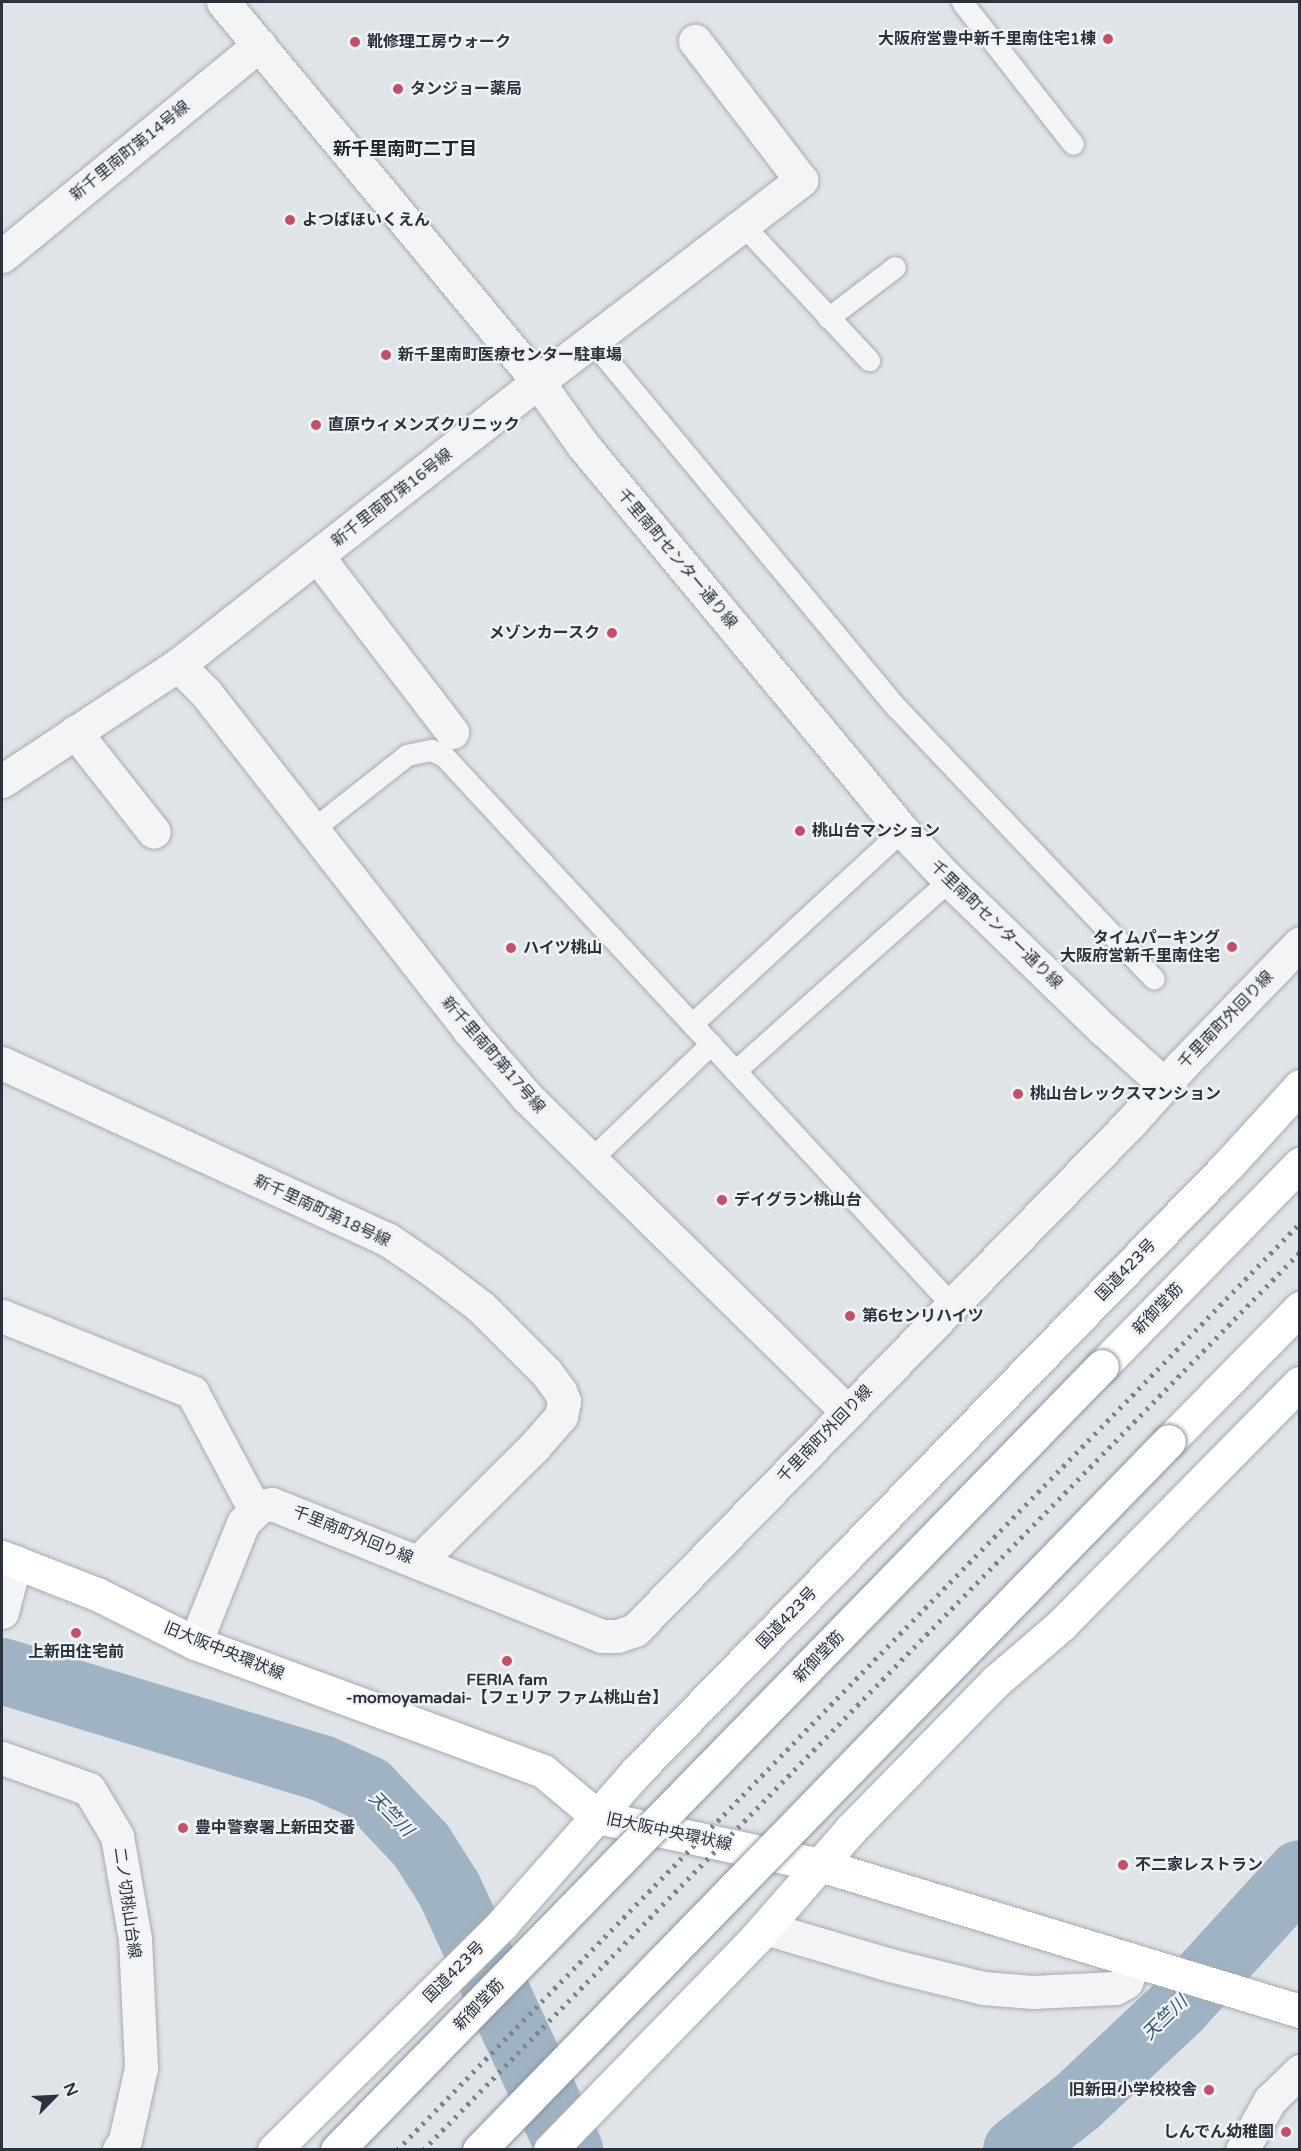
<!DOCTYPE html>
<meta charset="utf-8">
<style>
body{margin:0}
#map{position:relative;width:1301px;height:2151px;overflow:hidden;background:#e0e4e8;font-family:"Varela Round","Noto Sans JP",sans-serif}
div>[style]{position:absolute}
.river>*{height:66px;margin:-33px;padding:0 33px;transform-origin:33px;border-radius:33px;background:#9fb3c4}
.roads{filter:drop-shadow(0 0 2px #a6abb2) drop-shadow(0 0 2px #a6abb2)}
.service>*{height:21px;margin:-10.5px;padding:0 10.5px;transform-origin:10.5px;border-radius:10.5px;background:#f3f4f6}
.minor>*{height:33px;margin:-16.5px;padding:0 16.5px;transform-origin:16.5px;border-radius:16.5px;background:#f3f4f6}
.tertiary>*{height:33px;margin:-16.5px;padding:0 16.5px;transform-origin:16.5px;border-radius:16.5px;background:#f3f4f6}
.primary>*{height:33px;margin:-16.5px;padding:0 16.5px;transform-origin:16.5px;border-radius:16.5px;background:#fff}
.trunk>*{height:33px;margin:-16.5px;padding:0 16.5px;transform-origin:16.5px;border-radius:16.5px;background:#fff}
.rail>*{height:4.5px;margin-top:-2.25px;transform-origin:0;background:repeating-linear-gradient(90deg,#7b8490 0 3px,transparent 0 9px)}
.bridges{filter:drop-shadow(0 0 2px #89929d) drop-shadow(0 0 2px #89929d)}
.trunk-bridge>*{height:33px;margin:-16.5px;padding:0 16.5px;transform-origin:16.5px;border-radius:16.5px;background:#fff}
.dots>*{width:16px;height:16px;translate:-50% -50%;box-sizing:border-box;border:3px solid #f0f2f5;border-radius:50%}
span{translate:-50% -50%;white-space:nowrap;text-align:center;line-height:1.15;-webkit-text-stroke:4.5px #f0f2f5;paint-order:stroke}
.poi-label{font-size:16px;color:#2a323e;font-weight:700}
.right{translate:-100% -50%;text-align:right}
.left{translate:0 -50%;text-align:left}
.street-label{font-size:16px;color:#2a323e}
.neighbourhood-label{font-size:18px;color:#1c242e;font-weight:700}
.water-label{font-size:18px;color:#38536d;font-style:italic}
.frame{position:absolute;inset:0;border:3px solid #2a323e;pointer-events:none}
.north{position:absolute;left:24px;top:2067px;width:60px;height:60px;-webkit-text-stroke:4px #f0f2f5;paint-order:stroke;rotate:66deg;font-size:16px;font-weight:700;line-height:24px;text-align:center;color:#2a323e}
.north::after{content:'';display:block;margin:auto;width:21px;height:27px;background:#2a323e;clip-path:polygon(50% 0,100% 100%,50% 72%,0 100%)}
</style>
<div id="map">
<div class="river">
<div style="left:2px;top:1671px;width:334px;rotate:16.9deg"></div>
<div style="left:322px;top:1768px;width:51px;rotate:24.5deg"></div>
<div style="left:368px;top:1789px;width:77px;rotate:46.6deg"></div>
<div style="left:421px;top:1845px;width:52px;rotate:57.5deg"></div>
<div style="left:449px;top:1889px;width:288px;rotate:65.1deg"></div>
<div style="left:1016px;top:2150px;width:78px;rotate:-38.2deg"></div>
<div style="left:1077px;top:2102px;width:139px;rotate:-43.2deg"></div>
<div style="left:1178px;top:2007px;width:181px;rotate:-47.7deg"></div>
</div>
<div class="roads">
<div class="service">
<div style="left:962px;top:2px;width:180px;rotate:52deg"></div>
<div style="left:743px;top:225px;width:185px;rotate:47deg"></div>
<div style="left:828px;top:318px;width:84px;rotate:-37.3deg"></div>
<div style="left:591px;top:340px;width:479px;rotate:50.3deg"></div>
<div style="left:897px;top:708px;width:373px;rotate:46.5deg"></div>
<div style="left:313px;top:829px;width:120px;rotate:-38.2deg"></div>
<div style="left:407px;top:755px;width:25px;rotate:-12deg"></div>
<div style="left:431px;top:750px;width:14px;rotate:25deg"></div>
<div style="left:444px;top:756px;width:748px;rotate:47.22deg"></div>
<div style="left:692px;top:1024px;width:286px;rotate:-42.7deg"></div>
<div style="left:735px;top:1071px;width:287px;rotate:-41.7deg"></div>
<div style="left:590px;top:1160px;width:168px;rotate:-43.8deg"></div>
</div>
<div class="minor">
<div style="left:538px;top:382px;width:332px;rotate:-37.5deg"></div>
<div style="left:801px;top:180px;width:175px;rotate:-127.3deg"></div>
<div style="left:317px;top:556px;width:222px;rotate:52.5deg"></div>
<div style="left:75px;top:732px;width:127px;rotate:51.7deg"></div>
<div style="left:2px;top:781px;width:211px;rotate:-33.4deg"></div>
<div style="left:178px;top:665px;width:40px;rotate:45deg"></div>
<div style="left:206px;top:693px;width:427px;rotate:52deg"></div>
<div style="left:469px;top:1030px;width:89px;rotate:49.1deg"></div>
<div style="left:527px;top:1097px;width:448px;rotate:44.5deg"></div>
<div style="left:2px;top:1063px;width:423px;rotate:24.6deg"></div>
<div style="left:387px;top:1239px;width:53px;rotate:34.3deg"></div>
<div style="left:431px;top:1269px;width:63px;rotate:37.2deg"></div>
<div style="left:481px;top:1307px;width:92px;rotate:45deg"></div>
<div style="left:546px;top:1372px;width:24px;rotate:54deg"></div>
<div style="left:560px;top:1391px;width:11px;rotate:68deg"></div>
<div style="left:564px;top:1401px;width:15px;rotate:101deg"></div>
<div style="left:561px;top:1416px;width:40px;rotate:131deg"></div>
<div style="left:535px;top:1446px;width:165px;rotate:135.2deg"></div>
<div style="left:2px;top:1316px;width:205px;rotate:21.8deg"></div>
<div style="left:192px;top:1392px;width:134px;rotate:61.9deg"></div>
<div style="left:2px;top:1612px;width:52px;rotate:-75.4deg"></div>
<div style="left:2px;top:1758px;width:92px;rotate:19.6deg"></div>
<div style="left:89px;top:1789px;width:55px;rotate:59.2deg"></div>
<div style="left:117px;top:1836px;width:105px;rotate:80.1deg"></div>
<div style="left:135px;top:1939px;width:129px;rotate:87.3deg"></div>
<div style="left:141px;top:2068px;width:74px;rotate:102.5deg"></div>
<div style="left:125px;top:2140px;width:12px;rotate:121deg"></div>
<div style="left:765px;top:1928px;width:130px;rotate:16.5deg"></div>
<div style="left:890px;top:1965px;width:96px;rotate:13.9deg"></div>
<div style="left:983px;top:1988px;width:50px;rotate:4.6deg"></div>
<div style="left:1033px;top:1992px;width:82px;rotate:-2.8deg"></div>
<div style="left:1115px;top:1988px;width:13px;rotate:-29deg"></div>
<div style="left:1126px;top:1982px;width:22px;rotate:-68deg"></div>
<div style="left:1242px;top:2150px;width:57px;rotate:-60.8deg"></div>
<div style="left:1270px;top:2100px;width:42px;rotate:-44deg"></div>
</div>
<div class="tertiary">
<div style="left:223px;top:2px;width:494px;rotate:50.3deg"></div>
<div style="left:538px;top:382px;width:76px;rotate:54.6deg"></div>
<div style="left:582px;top:444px;width:501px;rotate:50.34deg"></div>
<div style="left:902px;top:830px;width:69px;rotate:46.8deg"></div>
<div style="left:949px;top:880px;width:214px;rotate:44.1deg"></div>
<div style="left:1103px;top:1029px;width:84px;rotate:42.1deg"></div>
<div style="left:2px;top:256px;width:333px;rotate:-39.4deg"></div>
<div style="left:178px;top:665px;width:458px;rotate:-38.2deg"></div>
<div style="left:195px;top:1643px;width:129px;rotate:-68.2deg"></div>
<div style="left:243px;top:1523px;width:24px;rotate:-45deg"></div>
<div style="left:260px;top:1506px;width:12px;rotate:-9deg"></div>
<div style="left:272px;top:1504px;width:355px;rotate:21.8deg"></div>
<div style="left:602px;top:1636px;width:15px"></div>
<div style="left:617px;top:1636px;width:19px;rotate:-18deg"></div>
<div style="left:635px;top:1630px;width:711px;rotate:-45.68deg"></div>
<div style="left:1132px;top:1121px;width:74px;rotate:-48.3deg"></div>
<div style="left:1181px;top:1066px;width:171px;rotate:-45.9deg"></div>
</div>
<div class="primary">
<div style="left:2px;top:1557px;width:102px;rotate:21.3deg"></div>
<div style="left:97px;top:1594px;width:110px;rotate:26.6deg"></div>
<div style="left:195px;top:1643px;width:371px;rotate:20.2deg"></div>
<div style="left:543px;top:1771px;width:72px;rotate:39.9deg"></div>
<div style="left:598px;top:1817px;width:227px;rotate:12.2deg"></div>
<div style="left:820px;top:1865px;width:502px;rotate:16.92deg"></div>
</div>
<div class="trunk">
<div style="left:1102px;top:1366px;width:283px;rotate:-45.6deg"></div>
<div style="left:1169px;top:1441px;width:187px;rotate:-45.4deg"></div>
<div style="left:274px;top:2150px;width:322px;rotate:-44.7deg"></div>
<div style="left:503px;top:1923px;width:201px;rotate:-48.6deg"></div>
<div style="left:636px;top:1772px;width:851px;rotate:-45.71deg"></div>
<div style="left:1230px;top:1163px;width:104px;rotate:-47.7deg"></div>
<div style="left:550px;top:2150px;width:296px;rotate:-45.8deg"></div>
<div style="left:756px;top:1938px;width:146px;rotate:-48.9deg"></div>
<div style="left:852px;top:1828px;width:206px;rotate:-45.6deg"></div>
<div style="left:996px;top:1681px;width:86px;rotate:-40.7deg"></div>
<div style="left:1061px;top:1625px;width:340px;rotate:-45.4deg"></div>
</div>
</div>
<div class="rail">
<div style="left:397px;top:2150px;width:1294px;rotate:-45.75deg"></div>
<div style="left:423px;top:2150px;width:1255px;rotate:-45.68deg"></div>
</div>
<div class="bridges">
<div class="trunk-bridge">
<div style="left:337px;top:2150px;width:1095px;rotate:-45.7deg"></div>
<div style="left:479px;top:2150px;width:989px;rotate:-45.78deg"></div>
</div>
</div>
<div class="dots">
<div style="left:1108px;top:39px;background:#c15168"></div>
<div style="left:355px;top:42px;background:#c15168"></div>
<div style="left:398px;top:89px;background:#c15168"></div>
<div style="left:290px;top:220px;background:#c15168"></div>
<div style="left:386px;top:355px;background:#c15168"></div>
<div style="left:316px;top:425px;background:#c15168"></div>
<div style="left:612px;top:633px;background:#c15168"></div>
<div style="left:800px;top:831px;background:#c15168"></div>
<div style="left:1232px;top:947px;background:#c15168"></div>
<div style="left:511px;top:948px;background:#c15168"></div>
<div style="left:1018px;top:1094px;background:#c15168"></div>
<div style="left:722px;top:1200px;background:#c15168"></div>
<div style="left:850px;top:1316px;background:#c15168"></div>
<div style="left:76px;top:1633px;background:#c15168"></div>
<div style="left:507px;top:1661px;background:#c15168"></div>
<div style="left:183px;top:1828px;background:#c15168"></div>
<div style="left:1123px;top:1865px;background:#c15168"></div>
<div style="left:1209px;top:2090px;background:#c15168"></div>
<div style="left:1286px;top:2132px;background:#c15168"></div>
</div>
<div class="poi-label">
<span class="right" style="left:1096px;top:39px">大阪府営豊中新千里南住宅1棟</span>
<span class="left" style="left:367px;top:42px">靴修理工房ウォーク</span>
<span class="left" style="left:410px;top:89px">タンジョー薬局</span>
<span class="left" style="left:302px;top:220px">よつばほいくえん</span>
<span class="left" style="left:398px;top:355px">新千里南町医療センター駐車場</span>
<span class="left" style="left:328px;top:425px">直原ウィメンズクリニック</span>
<span class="right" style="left:600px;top:633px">メゾンカースク</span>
<span class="left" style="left:812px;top:831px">桃山台マンション</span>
<span class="right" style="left:1220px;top:947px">タイムパーキング<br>大阪府営新千里南住宅</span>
<span class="left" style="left:523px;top:948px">ハイツ桃山</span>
<span class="left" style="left:1030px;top:1094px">桃山台レックスマンション</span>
<span class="left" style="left:734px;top:1200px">デイグラン桃山台</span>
<span class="left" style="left:862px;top:1316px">第6センリハイツ</span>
<span style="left:76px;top:1652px">上新田住宅前</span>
<span style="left:507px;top:1689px">FERIA fam<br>-momoyamadai-【フェリア ファム桃山台】</span>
<span class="left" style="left:195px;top:1828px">豊中警察署上新田交番</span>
<span class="left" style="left:1135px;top:1865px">不二家レストラン</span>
<span class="right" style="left:1197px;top:2090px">旧新田小学校校舎</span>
<span class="right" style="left:1274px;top:2132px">しんでん幼稚園</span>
</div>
<div class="street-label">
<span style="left:130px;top:151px;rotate:-39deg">新千里南町第14号線</span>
<span style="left:392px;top:498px;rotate:-38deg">新千里南町第16号線</span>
<span style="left:677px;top:559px;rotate:50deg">千里南町センター通り線</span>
<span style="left:996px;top:925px;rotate:44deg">千里南町センター通り線</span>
<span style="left:1226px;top:1020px;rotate:-46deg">千里南町外回り線</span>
<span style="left:493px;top:1055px;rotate:49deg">新千里南町第17号線</span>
<span style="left:322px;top:1211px;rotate:25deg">新千里南町第18号線</span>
<span style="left:1126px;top:1270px;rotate:-46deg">国道423号</span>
<span style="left:1158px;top:1309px;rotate:-46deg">新御堂筋</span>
<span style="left:825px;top:1434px;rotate:-46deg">千里南町外回り線</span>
<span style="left:353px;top:1535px;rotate:22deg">千里南町外回り線</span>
<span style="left:787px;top:1618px;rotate:-46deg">国道423号</span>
<span style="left:224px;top:1651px;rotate:22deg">旧大阪中央環状線</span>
<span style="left:819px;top:1657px;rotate:-46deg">新御堂筋</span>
<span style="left:669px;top:1832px;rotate:12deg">旧大阪中央環状線</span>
<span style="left:127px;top:1903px;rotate:82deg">二ノ切桃山台線</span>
<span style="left:454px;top:1972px;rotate:-45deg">国道423号</span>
<span style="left:479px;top:2005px;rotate:-46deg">新御堂筋</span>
</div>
<div class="neighbourhood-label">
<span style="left:405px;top:149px">新千里南町二丁目</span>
</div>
<div class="water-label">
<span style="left:391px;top:1814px;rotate:46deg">天竺川</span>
<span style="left:1165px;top:2018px;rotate:-44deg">天竺川</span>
</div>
<div class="frame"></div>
<div class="north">N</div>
</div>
